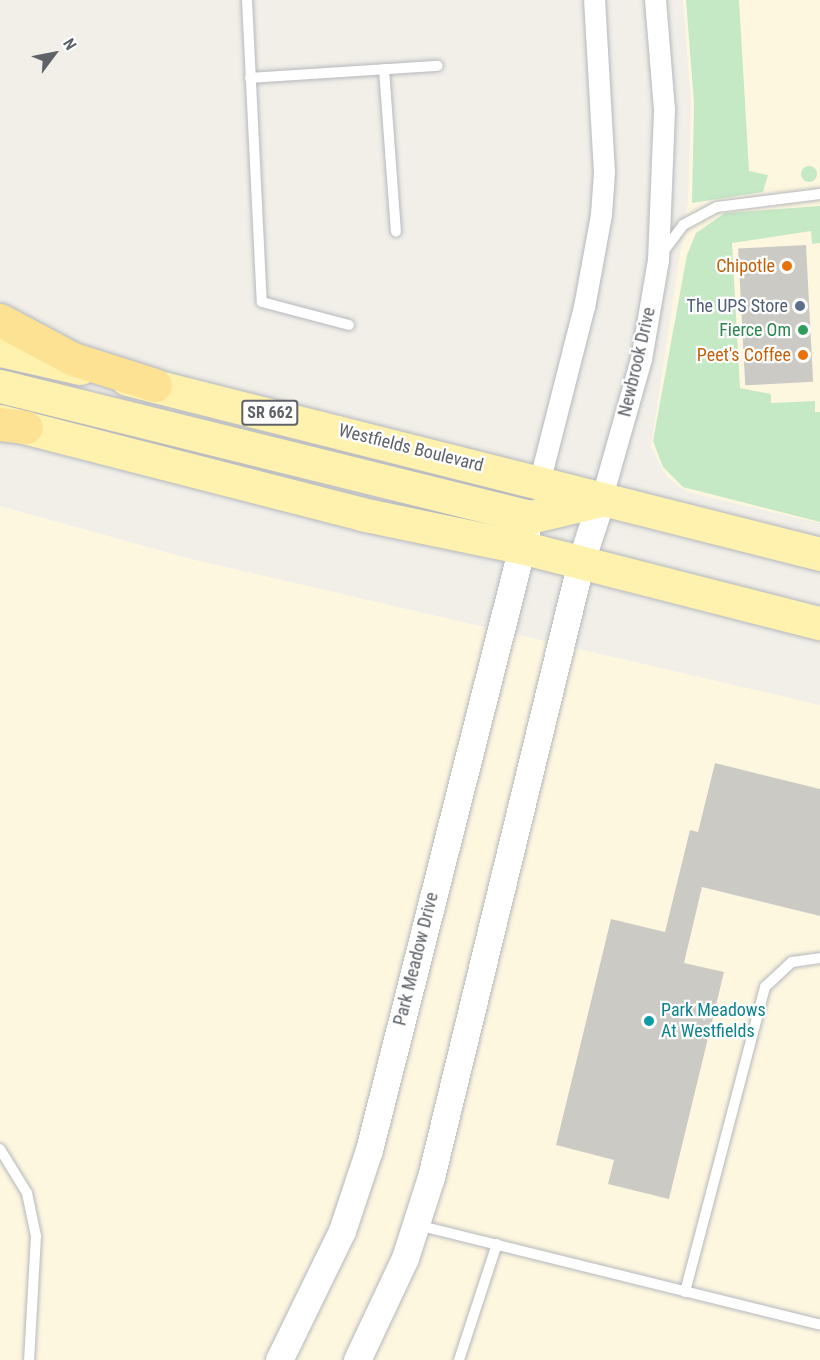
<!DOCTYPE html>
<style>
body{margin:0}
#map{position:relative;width:820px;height:1360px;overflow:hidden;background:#f1efe8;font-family:"Roboto Condensed",sans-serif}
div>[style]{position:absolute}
.commercial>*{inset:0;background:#fef7e0}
.green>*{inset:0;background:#c5e8c5}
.round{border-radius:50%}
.building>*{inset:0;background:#cccac5;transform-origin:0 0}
.roads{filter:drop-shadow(0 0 2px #b5b8bc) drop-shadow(0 0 2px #b5b8bc)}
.service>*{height:10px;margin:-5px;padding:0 5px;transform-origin:5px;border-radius:5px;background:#fff}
.minor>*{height:21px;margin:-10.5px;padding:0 10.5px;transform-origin:10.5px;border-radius:10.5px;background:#fff}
.tertiary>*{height:27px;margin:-13.5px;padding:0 13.5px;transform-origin:13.5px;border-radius:13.5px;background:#fff}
.primary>*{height:33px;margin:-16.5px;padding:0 16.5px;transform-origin:16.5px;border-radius:16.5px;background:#fff2af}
.motorway>*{height:33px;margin:-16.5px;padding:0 16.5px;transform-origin:16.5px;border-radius:16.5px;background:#fde293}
.dots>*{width:16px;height:16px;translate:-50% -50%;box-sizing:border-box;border:3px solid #fff;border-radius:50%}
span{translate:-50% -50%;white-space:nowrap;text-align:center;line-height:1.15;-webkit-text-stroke:4.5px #fff;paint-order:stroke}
.shield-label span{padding:2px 4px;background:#fff;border:2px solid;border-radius:4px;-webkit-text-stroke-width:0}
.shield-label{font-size:16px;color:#5f6368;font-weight:700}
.food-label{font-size:18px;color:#c56008}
.right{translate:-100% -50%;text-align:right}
.service-label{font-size:18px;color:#4e5e75}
.leisure-label{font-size:18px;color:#27864d}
.street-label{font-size:18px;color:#5f6368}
.culture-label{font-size:18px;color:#0d838f}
.left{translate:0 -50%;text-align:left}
.north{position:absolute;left:24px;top:24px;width:60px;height:60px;-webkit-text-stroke:4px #fff;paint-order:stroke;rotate:58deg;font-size:16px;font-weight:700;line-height:24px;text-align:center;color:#5f6368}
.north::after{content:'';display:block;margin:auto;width:21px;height:27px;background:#5f6368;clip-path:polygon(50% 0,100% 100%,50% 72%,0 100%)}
</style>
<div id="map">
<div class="commercial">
<div style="clip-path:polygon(683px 0,820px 0,820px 523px,687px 492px,666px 476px,651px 446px,688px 201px,691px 101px)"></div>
<div style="clip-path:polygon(0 506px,191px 559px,820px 705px,820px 1360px,0 1360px)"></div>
</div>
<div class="green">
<div style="clip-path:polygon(686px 0,739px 0,749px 171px,768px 175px,763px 192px,692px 203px,694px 103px)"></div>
<div class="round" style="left:801px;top:166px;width:16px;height:16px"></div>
<div style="clip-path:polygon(820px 206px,820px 243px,812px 244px,811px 231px,732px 243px,740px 388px,771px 394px,771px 403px,815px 401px,815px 412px,820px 412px,820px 522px,683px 487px,663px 467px,653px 441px,687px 255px,696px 233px,725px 213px)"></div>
</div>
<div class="building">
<div style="left:806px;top:245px;width:137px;height:68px;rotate:87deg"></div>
<div style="clip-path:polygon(715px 763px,820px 789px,820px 916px,702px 887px,684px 963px,724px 972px,669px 1199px,608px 1184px,614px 1160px,556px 1145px,611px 919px,665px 932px,690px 830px,698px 832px)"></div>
</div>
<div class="roads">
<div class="service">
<div style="left:247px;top:0;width:302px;rotate:87.2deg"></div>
<div style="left:262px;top:302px;width:90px;rotate:14.8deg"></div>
<div style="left:384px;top:69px;width:163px;rotate:85.8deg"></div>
<div style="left:250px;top:78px;width:188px;rotate:-3.7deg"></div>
<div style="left:663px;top:252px;width:34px;rotate:-53deg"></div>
<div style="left:683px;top:225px;width:38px;rotate:-28deg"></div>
<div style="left:717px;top:207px;width:104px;rotate:-7.2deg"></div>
<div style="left:0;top:1149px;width:52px;rotate:58.5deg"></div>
<div style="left:27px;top:1193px;width:44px;rotate:78.2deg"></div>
<div style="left:36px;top:1236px;width:124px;rotate:93.2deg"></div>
<div style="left:417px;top:1225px;width:415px;rotate:13.9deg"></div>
<div style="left:685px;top:1292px;width:315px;rotate:-75.3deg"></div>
<div style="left:765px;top:987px;width:37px;rotate:-43deg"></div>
<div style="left:792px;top:962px;width:28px;rotate:-8deg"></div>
<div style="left:459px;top:1360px;width:122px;rotate:-71.9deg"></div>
</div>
<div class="minor">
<div style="left:540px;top:479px;width:178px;rotate:-75.7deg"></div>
<div style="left:584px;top:307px;width:95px;rotate:-79.6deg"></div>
<div style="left:601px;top:214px;width:42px;rotate:-85.9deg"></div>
<div style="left:604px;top:172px;width:172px;rotate:-93.3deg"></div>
<div style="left:601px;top:500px;width:147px;rotate:-74.2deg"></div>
<div style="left:641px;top:359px;width:100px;rotate:-80.3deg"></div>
<div style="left:658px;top:260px;width:151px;rotate:-87.7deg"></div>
<div style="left:664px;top:109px;width:109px;rotate:-94.7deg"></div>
</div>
<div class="tertiary">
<div style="left:279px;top:1360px;width:144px;rotate:-64deg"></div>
<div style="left:342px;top:1231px;width:85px;rotate:-71.6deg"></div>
<div style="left:369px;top:1150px;width:643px;rotate:-75.77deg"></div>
<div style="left:357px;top:1360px;width:113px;rotate:-64.8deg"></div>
<div style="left:405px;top:1258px;width:85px;rotate:-72.2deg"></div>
<div style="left:431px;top:1177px;width:634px;rotate:-76.31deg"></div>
<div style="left:581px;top:561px;width:64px;rotate:-71.8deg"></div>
</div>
<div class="primary">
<div style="left:0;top:350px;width:82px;rotate:12.7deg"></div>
<div style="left:127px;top:379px;width:715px;rotate:14.17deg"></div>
<div style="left:0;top:386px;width:546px;rotate:13.88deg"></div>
<div style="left:530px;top:517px;width:73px;rotate:-13.5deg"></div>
<div style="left:0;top:421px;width:373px;rotate:14.4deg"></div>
<div style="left:361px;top:514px;width:163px;rotate:11.7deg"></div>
<div style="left:521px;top:547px;width:309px;rotate:14.3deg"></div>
</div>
<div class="motorway">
<div style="left:0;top:320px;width:83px;rotate:28.1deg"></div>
<div style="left:73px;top:359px;width:86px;rotate:17.6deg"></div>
<div style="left:0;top:424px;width:26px;rotate:7deg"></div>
</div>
</div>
<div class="dots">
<div style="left:787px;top:266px;background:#e8710a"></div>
<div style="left:800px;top:306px;background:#5c6f8a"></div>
<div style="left:803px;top:330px;background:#2e9e5b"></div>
<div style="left:803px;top:355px;background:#e8710a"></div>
<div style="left:649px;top:1021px;background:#0f9aa8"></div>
</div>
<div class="shield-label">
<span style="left:270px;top:413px">SR 662</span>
</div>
<div class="food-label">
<span class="right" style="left:775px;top:266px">Chipotle</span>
<span class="right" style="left:791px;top:355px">Peet's Coffee</span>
</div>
<div class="service-label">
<span class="right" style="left:788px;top:306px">The UPS Store</span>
</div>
<div class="leisure-label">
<span class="right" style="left:791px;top:330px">Fierce Om</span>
</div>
<div class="street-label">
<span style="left:637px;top:362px;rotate:-77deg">Newbrook Drive</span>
<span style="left:411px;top:448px;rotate:14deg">Westfields Boulevard</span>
<span style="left:416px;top:959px;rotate:-76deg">Park Meadow Drive</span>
</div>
<div class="culture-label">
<span class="left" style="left:661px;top:1021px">Park Meadows<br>At Westfields</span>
</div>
<div class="north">N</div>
</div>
